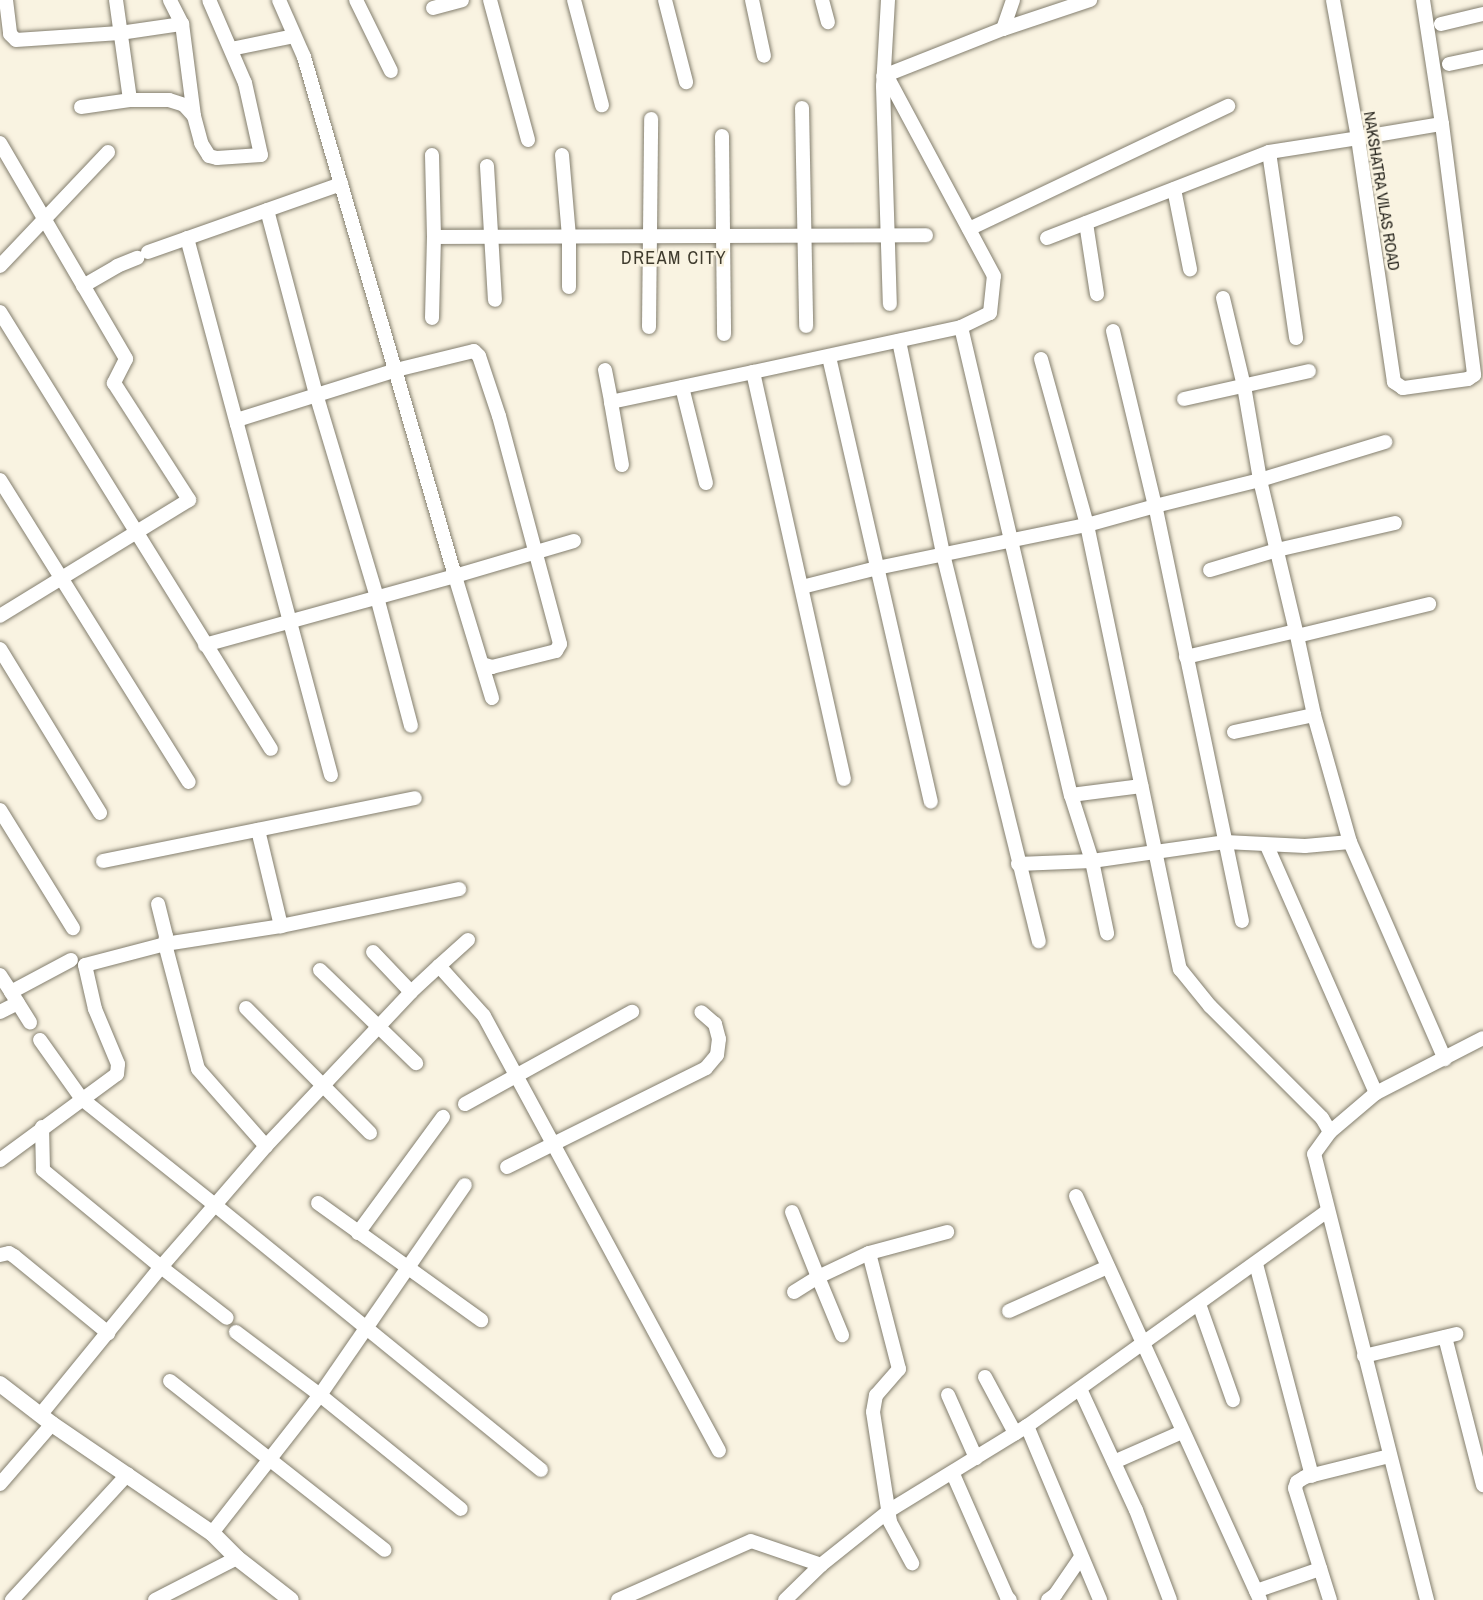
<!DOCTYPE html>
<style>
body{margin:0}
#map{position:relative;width:1483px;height:1600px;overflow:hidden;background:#f9f3e1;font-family:"Archivo Narrow",sans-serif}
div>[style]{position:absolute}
.roads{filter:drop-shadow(0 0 2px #837e6e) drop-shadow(0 0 2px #837e6e)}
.minor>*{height:14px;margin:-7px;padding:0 7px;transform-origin:7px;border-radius:7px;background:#fff}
.tertiary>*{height:16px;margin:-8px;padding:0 8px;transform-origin:8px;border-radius:8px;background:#fff}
span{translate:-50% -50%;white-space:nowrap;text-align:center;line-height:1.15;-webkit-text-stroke:5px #f9f3e1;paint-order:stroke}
.street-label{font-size:16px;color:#211f18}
.neighbourhood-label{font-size:18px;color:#3f3b2d;letter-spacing:1.5px}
</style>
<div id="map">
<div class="roads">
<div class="minor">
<div style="left:6px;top:0;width:34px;rotate:83deg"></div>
<div style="left:10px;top:34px;width:8px;rotate:45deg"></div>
<div style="left:16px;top:40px;width:104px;rotate:-3.9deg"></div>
<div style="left:120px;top:33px;width:63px;rotate:-8.3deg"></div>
<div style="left:116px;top:0;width:101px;rotate:82deg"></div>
<div style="left:130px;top:100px;width:39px"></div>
<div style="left:169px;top:100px;width:16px;rotate:18deg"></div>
<div style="left:184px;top:105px;width:15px;rotate:48deg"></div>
<div style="left:194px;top:116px;width:93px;rotate:-97.4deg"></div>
<div style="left:182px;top:24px;width:27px;rotate:-117deg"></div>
<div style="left:356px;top:0;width:79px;rotate:63.8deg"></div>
<div style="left:490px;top:0;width:145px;rotate:74.8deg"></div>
<div style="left:574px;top:0;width:109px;rotate:75.1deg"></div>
<div style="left:665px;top:0;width:85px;rotate:75.6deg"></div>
<div style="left:752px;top:0;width:57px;rotate:77.9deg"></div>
<div style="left:822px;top:0;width:23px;rotate:75deg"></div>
<div style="left:888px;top:0;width:86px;rotate:93.3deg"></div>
<div style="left:883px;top:86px;width:218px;rotate:88.2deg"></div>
<div style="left:1423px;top:0;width:125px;rotate:81.3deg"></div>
<div style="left:433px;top:8px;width:30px;rotate:-15deg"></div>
<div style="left:1441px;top:24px;width:43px;rotate:-13.4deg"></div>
<div style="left:1003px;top:29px;width:31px;rotate:-71deg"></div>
<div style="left:231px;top:49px;width:64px;rotate:-11.7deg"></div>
<div style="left:1449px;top:64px;width:35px;rotate:-12deg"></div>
<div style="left:886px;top:75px;width:126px;rotate:-21.5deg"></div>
<div style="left:1003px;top:29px;width:92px;rotate:-18.4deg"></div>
<div style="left:81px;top:107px;width:49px;rotate:-8.1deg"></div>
<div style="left:802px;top:108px;width:218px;rotate:88.9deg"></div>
<div style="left:194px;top:116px;width:28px;rotate:75deg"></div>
<div style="left:201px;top:143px;width:15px;rotate:58deg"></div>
<div style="left:209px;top:156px;width:8px;rotate:14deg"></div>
<div style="left:217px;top:158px;width:44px;rotate:-3.9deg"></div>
<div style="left:261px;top:155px;width:74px;rotate:-102.5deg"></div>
<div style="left:245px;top:83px;width:90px;rotate:-113.4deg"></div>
<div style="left:722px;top:136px;width:198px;rotate:89.4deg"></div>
<div style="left:0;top:143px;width:250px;rotate:59.7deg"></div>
<div style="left:126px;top:359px;width:27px;rotate:117deg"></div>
<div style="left:114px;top:383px;width:139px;rotate:57.3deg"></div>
<div style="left:189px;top:500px;width:222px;rotate:148.5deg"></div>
<div style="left:1269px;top:152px;width:90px;rotate:-8.9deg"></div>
<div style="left:1358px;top:138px;width:85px;rotate:-9.5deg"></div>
<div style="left:1442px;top:124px;width:253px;rotate:82.7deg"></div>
<div style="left:1474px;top:375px;width:7px;rotate:146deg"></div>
<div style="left:1468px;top:379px;width:66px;rotate:172.1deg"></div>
<div style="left:1403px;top:388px;width:11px;rotate:-146deg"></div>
<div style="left:1394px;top:382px;width:247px;rotate:-98.4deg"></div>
<div style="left:1358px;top:138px;width:140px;rotate:-100.3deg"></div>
<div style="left:562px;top:155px;width:81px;rotate:85.1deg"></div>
<div style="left:569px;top:236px;width:51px;rotate:90deg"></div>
<div style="left:487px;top:166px;width:134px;rotate:86.6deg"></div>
<div style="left:1174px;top:189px;width:82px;rotate:78.7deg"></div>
<div style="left:267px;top:210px;width:190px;rotate:75.1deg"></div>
<div style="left:316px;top:394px;width:212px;rotate:73.3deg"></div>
<div style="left:377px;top:597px;width:133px;rotate:75.2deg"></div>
<div style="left:1086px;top:223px;width:72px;rotate:81.2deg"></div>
<div style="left:969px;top:229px;width:287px;rotate:-25.4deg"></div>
<div style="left:434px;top:237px;width:492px;rotate:-0.2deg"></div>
<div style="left:187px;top:238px;width:193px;rotate:75deg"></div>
<div style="left:1047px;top:238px;width:238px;rotate:-21.2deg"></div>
<div style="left:1269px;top:152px;width:188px;rotate:81.7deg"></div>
<div style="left:148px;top:252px;width:205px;rotate:-19.4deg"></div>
<div style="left:0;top:266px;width:157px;rotate:-46.5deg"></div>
<div style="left:83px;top:286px;width:39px;rotate:-30deg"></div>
<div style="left:117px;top:266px;width:22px;rotate:-22deg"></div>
<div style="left:1223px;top:298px;width:90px;rotate:76.6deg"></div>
<div style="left:1244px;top:386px;width:95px;rotate:80.3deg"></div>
<div style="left:1260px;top:480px;width:155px;rotate:76.6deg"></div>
<div style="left:1296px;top:631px;width:86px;rotate:77.9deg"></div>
<div style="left:1314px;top:715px;width:132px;rotate:74.2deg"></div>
<div style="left:1350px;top:842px;width:237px;rotate:66.4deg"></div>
<div style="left:0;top:312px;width:514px;rotate:58.2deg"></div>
<div style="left:432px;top:318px;width:81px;rotate:-88.6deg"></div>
<div style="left:434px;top:237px;width:82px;rotate:-91.4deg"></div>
<div style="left:649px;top:327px;width:208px;rotate:-89.4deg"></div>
<div style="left:961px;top:327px;width:481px;rotate:76.8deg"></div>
<div style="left:1071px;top:795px;width:69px;rotate:72.3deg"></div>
<div style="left:1092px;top:861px;width:74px;rotate:78.2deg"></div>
<div style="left:899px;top:341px;width:217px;rotate:78.3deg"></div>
<div style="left:943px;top:554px;width:399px;rotate:76.1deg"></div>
<div style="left:829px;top:357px;width:456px;rotate:77.1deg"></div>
<div style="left:1041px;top:359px;width:172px;rotate:74.5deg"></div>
<div style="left:1087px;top:525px;width:71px;rotate:-15.6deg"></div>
<div style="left:1155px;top:506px;width:180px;rotate:-103.5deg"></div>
<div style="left:605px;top:370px;width:33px;rotate:79deg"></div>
<div style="left:753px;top:372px;width:213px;rotate:-12.2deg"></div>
<div style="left:961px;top:327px;width:32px;rotate:-26deg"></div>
<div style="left:990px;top:313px;width:37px;rotate:-84deg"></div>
<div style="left:994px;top:276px;width:222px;rotate:-118.2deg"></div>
<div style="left:889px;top:80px;width:7px;rotate:-146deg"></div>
<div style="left:682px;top:387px;width:99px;rotate:76deg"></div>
<div style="left:1184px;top:399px;width:128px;rotate:-12.6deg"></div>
<div style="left:622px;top:465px;width:64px;rotate:-99.9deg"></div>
<div style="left:611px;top:402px;width:145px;rotate:-11.9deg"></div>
<div style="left:753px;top:372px;width:417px;rotate:77.4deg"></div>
<div style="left:0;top:480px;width:356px;rotate:58deg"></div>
<div style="left:1210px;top:570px;width:70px;rotate:-16.6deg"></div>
<div style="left:1277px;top:550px;width:121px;rotate:-12.9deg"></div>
<div style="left:802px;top:587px;width:77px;rotate:-14.2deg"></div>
<div style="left:877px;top:568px;width:214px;rotate:-11.6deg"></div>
<div style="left:1087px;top:525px;width:454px;rotate:78.2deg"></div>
<div style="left:1180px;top:969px;width:48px;rotate:51deg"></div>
<div style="left:1210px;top:1006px;width:158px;rotate:45deg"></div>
<div style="left:1322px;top:1118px;width:16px;rotate:60deg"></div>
<div style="left:1297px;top:636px;width:136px;rotate:-13.6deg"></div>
<div style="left:205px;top:645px;width:259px;rotate:-15.4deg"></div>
<div style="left:455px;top:576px;width:541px;rotate:-106.22deg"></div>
<div style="left:304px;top:57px;width:62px;rotate:-113.7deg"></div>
<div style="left:0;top:649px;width:192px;rotate:58.6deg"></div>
<div style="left:1186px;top:657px;width:113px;rotate:-13.3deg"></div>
<div style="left:492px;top:698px;width:127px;rotate:-106.9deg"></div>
<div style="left:455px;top:576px;width:124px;rotate:-16.4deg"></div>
<div style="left:1234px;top:732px;width:82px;rotate:-12deg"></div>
<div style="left:331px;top:775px;width:363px;rotate:-105deg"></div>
<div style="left:237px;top:424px;width:6px;rotate:-59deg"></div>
<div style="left:240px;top:419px;width:164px;rotate:-17.4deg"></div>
<div style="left:396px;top:370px;width:80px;rotate:-13.7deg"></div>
<div style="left:474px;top:351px;width:7px;rotate:45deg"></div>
<div style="left:479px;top:356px;width:63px;rotate:71.6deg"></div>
<div style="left:499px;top:416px;width:236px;rotate:75deg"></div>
<div style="left:560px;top:644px;width:8px;rotate:120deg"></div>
<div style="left:556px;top:651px;width:66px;rotate:166deg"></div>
<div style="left:492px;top:667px;width:10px;rotate:-163deg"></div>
<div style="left:1071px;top:795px;width:71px;rotate:-7.3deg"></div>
<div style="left:0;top:810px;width:139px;rotate:58.3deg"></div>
<div style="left:258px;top:830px;width:99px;rotate:76.5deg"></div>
<div style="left:1267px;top:846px;width:270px;rotate:66.2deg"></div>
<div style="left:103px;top:861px;width:318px;rotate:-11.4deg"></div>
<div style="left:1018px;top:864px;width:74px;rotate:-2.3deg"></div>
<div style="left:1092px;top:861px;width:134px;rotate:-8.1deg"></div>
<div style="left:1225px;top:842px;width:80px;rotate:2.9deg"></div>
<div style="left:1305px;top:846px;width:45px;rotate:-5.1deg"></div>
<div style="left:158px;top:904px;width:33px;rotate:76deg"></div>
<div style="left:166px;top:936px;width:8px;rotate:97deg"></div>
<div style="left:165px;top:944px;width:129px;rotate:75.2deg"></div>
<div style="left:198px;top:1069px;width:103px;rotate:48.6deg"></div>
<div style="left:266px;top:1146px;width:78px;rotate:130.8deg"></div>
<div style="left:215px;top:1205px;width:420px;rotate:39.1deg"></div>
<div style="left:1242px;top:921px;width:424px;rotate:-101.8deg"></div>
<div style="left:1155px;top:506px;width:108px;rotate:-13.9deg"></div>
<div style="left:1260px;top:480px;width:131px;rotate:-16.9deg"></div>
<div style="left:373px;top:952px;width:55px;rotate:46.5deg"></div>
<div style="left:439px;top:966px;width:39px;rotate:-42deg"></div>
<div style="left:320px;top:970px;width:134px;rotate:44.1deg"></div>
<div style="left:0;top:975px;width:20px;rotate:57deg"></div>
<div style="left:11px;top:992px;width:68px;rotate:-28.1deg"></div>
<div style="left:11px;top:992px;width:36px;rotate:58deg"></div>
<div style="left:246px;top:1008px;width:176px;rotate:45.2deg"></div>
<div style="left:0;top:1012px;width:20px;rotate:-27deg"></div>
<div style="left:40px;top:1040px;width:72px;rotate:54.6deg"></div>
<div style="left:82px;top:1099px;width:170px;rotate:38.6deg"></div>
<div style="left:215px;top:1205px;width:82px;rotate:131.1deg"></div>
<div style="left:161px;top:1267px;width:83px;rotate:37.7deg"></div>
<div style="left:465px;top:1104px;width:191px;rotate:-28.9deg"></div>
<div style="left:266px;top:1146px;width:212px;rotate:-46.7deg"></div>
<div style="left:411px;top:992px;width:38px;rotate:-43deg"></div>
<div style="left:439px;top:966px;width:67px;rotate:48deg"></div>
<div style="left:484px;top:1016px;width:494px;rotate:61.6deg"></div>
<div style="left:0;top:1160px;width:145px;rotate:-36.3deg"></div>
<div style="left:117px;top:1074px;width:10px;rotate:-84deg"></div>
<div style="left:118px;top:1064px;width:60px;rotate:-112.7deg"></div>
<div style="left:95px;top:1009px;width:45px;rotate:-102.8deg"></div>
<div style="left:85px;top:965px;width:83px;rotate:-14.7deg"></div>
<div style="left:165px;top:944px;width:117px;rotate:-8.8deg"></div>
<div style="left:281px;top:926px;width:182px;rotate:-11.7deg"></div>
<div style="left:507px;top:1167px;width:222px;rotate:-26.4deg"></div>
<div style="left:706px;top:1068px;width:17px;rotate:-50deg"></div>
<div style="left:717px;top:1055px;width:16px;rotate:-83deg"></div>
<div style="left:719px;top:1039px;width:16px;rotate:-105deg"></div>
<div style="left:715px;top:1024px;width:18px;rotate:-139deg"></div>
<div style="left:1076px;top:1196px;width:444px;rotate:65.5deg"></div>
<div style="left:318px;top:1203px;width:201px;rotate:35.7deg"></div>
<div style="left:792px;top:1212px;width:70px;rotate:68.2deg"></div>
<div style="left:818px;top:1277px;width:56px;rotate:-25.2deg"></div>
<div style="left:869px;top:1253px;width:81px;rotate:-15.1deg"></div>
<div style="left:358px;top:1233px;width:144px;rotate:-53.8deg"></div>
<div style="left:869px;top:1253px;width:120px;rotate:75.5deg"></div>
<div style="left:899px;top:1369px;width:35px;rotate:131deg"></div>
<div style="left:876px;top:1395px;width:17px;rotate:100deg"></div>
<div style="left:873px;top:1412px;width:111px;rotate:81.2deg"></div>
<div style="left:890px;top:1522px;width:47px;rotate:61.8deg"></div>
<div style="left:0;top:1255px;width:9px;rotate:-13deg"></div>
<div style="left:9px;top:1253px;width:6px;rotate:31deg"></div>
<div style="left:14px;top:1256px;width:122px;rotate:39.3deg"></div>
<div style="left:1256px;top:1264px;width:219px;rotate:75.2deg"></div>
<div style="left:794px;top:1292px;width:28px;rotate:-32deg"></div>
<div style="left:818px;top:1277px;width:63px;rotate:67.5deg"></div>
<div style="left:1199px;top:1304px;width:102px;rotate:70.5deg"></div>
<div style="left:1009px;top:1311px;width:108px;rotate:-24deg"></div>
<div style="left:236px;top:1332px;width:105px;rotate:36.9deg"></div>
<div style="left:320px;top:1395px;width:181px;rotate:39deg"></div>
<div style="left:1445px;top:1337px;width:153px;rotate:75.6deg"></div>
<div style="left:1364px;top:1356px;width:95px;rotate:-13.4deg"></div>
<div style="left:985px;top:1377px;width:64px;rotate:61.8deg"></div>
<div style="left:170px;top:1381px;width:273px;rotate:38.2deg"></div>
<div style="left:1080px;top:1389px;width:133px;rotate:65.2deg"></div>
<div style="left:1136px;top:1510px;width:96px;rotate:69.3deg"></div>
<div style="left:948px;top:1395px;width:69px;rotate:66deg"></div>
<div style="left:41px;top:1414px;width:190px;rotate:-50.8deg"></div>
<div style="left:161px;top:1267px;width:153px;rotate:-140.6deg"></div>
<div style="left:43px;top:1170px;width:43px;rotate:-91.3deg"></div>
<div style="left:1027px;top:1426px;width:189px;rotate:67.2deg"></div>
<div style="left:1114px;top:1462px;width:74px;rotate:-23.8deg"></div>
<div style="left:953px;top:1474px;width:134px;rotate:66.3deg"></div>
<div style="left:1007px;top:1597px;width:4px;rotate:45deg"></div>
<div style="left:0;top:1484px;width:79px;rotate:-49.1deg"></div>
<div style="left:212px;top:1533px;width:175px;rotate:-52deg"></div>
<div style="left:320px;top:1395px;width:255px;rotate:-55.4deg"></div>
<div style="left:1256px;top:1591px;width:68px;rotate:-19deg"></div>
<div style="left:12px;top:1600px;width:171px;rotate:-47.4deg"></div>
<div style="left:155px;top:1600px;width:92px;rotate:-27.1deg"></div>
<div style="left:618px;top:1600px;width:145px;rotate:-23.9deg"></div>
<div style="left:751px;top:1541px;width:74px;rotate:18.9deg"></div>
<div style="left:785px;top:1600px;width:50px;rotate:-44.2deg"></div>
<div style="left:821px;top:1565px;width:88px;rotate:-38.6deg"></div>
<div style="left:890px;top:1510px;width:161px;rotate:-31.5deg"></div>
<div style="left:1027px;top:1426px;width:369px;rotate:-35.6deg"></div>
<div style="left:1048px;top:1600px;width:9px;rotate:-36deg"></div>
<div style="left:1055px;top:1595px;width:46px;rotate:-55.6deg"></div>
<div style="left:1330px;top:1600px;width:117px;rotate:-107.4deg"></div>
<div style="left:1295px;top:1488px;width:6px;rotate:-72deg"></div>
<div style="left:1297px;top:1482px;width:9px;rotate:-32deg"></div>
<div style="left:1305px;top:1477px;width:87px;rotate:-14deg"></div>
<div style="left:1427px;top:1600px;width:460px;rotate:-104.2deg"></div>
<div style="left:1314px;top:1154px;width:27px;rotate:-54deg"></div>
<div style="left:1330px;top:1132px;width:60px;rotate:-40.3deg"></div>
<div style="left:1376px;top:1093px;width:120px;rotate:-27.2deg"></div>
</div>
<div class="tertiary">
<div style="left:0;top:1384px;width:66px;rotate:37.6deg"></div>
<div style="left:52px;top:1424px;width:194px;rotate:34.3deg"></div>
<div style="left:212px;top:1533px;width:35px;rotate:45deg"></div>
<div style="left:237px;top:1558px;width:68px;rotate:37.9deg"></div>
</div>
</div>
<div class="street-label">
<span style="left:1382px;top:191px;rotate:81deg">NAKSHATRA VILAS ROAD</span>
</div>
<div class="neighbourhood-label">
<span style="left:674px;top:258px">DREAM CITY</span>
</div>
</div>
